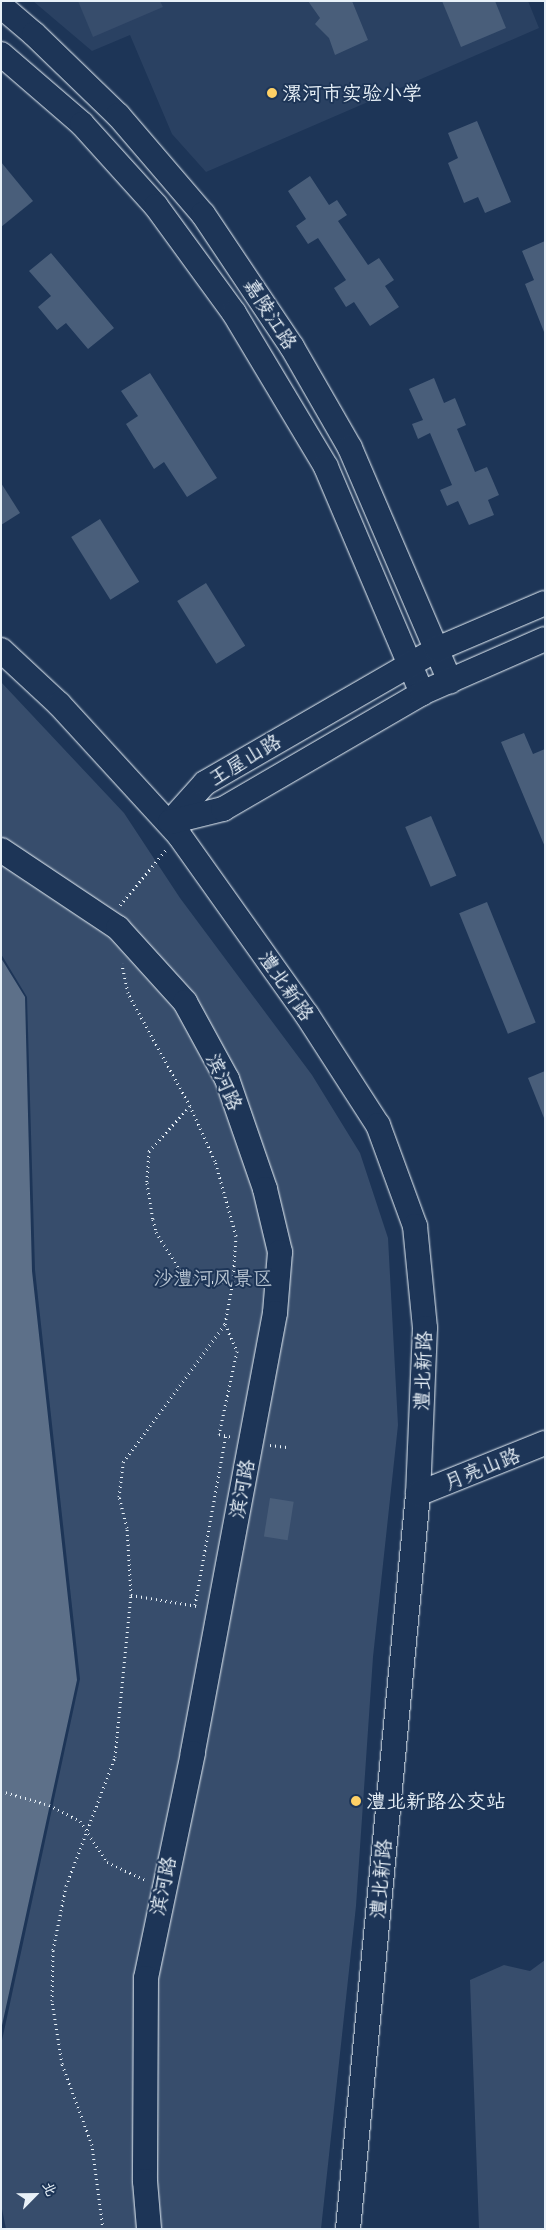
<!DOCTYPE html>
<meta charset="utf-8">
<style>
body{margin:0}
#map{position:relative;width:546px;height:2230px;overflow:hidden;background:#1d3557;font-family:Caveat,"LXGW WenKai TC",sans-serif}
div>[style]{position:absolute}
.built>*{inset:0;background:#2a4162}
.green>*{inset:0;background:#374d6c}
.water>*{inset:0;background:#5d7089}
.building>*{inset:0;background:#495e7a;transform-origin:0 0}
.path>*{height:3px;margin-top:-1.5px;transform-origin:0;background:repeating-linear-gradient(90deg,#e8f1f8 0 1px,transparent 0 5px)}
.roads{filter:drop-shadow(0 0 1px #e8f1f8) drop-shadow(0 0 1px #e8f1f8)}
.minor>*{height:24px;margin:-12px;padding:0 12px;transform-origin:12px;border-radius:12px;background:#1d3557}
.dots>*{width:14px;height:14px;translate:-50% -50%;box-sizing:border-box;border:2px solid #1d3557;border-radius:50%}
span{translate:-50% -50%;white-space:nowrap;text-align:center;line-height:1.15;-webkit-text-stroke:4px #1d3557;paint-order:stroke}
.poi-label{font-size:20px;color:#e8f1f8}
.left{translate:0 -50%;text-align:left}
.street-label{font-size:20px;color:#e8f1f8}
.park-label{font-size:20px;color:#b3c0ce}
.frame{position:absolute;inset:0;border:2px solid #e8f1f8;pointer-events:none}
.north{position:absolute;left:10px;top:2170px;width:50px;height:50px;-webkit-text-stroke:4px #1d3557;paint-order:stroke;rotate:67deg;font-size:14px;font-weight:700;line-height:20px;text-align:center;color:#e8f1f8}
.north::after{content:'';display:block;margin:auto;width:18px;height:22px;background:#e8f1f8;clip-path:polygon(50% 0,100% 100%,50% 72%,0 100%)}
</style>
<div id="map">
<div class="built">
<div style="clip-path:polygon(33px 1px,528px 1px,539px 28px,206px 172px,172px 134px,130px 35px,92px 51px)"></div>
</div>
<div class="green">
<div style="clip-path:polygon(78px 1px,160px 1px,163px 7px,93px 37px)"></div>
<div style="clip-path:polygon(1px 682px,124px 813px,180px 898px,312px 1075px,360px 1153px,388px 1238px,398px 1425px,373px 1657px,356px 1906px,321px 2229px,6px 2229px,1px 2204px,1px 2045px,80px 1679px,35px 1270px,27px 997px,1px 954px)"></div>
<div style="clip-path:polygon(545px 1960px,545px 2229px,479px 2229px,470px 1980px,504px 1965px,530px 1971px)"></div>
</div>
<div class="water">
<div style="clip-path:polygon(1px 958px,25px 997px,32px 1271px,77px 1680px,1px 2030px)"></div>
</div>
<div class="building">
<div style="clip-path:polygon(308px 1px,352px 1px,368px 40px,335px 55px,329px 38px,315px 24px,320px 18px)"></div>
<div style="clip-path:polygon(442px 1px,495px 1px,506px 28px,461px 47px)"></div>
<div style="clip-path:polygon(477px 121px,511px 202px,485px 213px,478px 197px,464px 203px,448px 163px,458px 158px,448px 133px)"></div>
<div style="clip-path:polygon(1px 162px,33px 201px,1px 227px)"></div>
<div style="clip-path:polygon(310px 176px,329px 205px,337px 200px,347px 215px,338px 221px,368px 265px,379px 258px,394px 280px,385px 286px,399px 307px,370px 326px,354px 302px,346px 307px,334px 288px,346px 280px,318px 238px,308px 244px,296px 226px,306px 219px,288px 191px)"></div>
<div style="clip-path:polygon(545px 241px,545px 331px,544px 332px,525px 284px,534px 280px,522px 251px)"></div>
<div style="clip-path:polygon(51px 253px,114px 328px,88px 349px,66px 323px,57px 330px,38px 307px,51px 296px,29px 271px)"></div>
<div style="clip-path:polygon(150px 373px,217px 478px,187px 497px,164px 462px,154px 469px,126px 424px,138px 416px,121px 391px)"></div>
<div style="clip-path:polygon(434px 378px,444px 403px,455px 398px,466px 425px,457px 429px,475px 472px,487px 467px,499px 495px,488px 500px,494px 515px,469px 525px,458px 501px,447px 506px,440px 490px,452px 485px,430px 433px,418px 439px,412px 424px,423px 420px,409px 389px)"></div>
<div style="clip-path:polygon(1px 483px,20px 513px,1px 525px)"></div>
<div style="left:100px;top:519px;width:74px;height:34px;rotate:58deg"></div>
<div style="left:206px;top:583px;width:74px;height:34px;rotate:58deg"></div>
<div style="clip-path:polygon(524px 733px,533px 754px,545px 749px,545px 847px,501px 742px)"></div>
<div style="left:431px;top:816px;width:65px;height:28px;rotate:67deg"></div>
<div style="left:487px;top:902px;width:130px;height:30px;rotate:68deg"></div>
<div style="clip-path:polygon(545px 1071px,545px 1118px,544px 1118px,528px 1078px)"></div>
<div style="left:270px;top:1498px;width:24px;height:39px;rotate:9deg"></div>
</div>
<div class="path">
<div style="left:120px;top:905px;width:72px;rotate:-50.1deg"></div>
<div style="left:190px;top:1106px;width:61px;rotate:132.3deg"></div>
<div style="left:149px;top:1151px;width:32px;rotate:94deg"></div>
<div style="left:147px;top:1183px;width:36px;rotate:81deg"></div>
<div style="left:153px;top:1219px;width:13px;rotate:77deg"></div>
<div style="left:156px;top:1232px;width:45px;rotate:57.7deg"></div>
<div style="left:180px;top:1270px;width:34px;rotate:21deg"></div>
<div style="left:212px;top:1282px;width:21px;rotate:-3deg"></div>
<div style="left:225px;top:1324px;width:30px;rotate:66deg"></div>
<div style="left:237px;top:1351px;width:85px;rotate:102.2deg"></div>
<div style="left:219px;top:1434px;width:13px;rotate:13deg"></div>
<div style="left:270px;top:1445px;width:17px;rotate:7deg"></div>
<div style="left:131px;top:1595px;width:67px;rotate:9.5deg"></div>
<div style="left:195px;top:1605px;width:173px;rotate:-79.7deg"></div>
<div style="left:1px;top:1791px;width:50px;rotate:16.3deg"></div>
<div style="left:49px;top:1805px;width:35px;rotate:27deg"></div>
<div style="left:80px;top:1821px;width:49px;rotate:56.6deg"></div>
<div style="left:107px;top:1862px;width:42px;rotate:25.3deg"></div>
<div style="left:103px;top:2229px;width:85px;rotate:-97.5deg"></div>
<div style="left:92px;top:2145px;width:86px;rotate:-110.3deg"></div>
<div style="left:62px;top:2064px;width:64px;rotate:-99deg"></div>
<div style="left:52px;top:2001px;width:51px;rotate:-88.9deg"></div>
<div style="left:53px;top:1950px;width:65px;rotate:-78.5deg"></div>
<div style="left:66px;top:1886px;width:138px;rotate:-69.2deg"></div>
<div style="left:115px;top:1757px;width:163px;rotate:-84.4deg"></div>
<div style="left:131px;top:1595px;width:67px;rotate:-93.4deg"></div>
<div style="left:127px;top:1528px;width:32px;rotate:-104deg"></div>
<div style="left:119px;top:1497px;width:35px;rotate:-83deg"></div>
<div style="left:123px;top:1462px;width:172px;rotate:-53.5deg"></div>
<div style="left:225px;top:1324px;width:44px;rotate:-79.5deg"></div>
<div style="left:233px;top:1281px;width:45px;rotate:-86.2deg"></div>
<div style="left:236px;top:1236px;width:78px;rotate:-105.6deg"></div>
<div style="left:215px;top:1161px;width:60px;rotate:-114.4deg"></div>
<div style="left:190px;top:1106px;width:129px;rotate:-118.8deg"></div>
<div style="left:128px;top:993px;width:30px;rotate:-102deg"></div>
</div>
<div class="roads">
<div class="minor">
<div style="left:1px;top:6px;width:43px;rotate:40.3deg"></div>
<div style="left:34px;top:34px;width:117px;rotate:44deg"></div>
<div style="left:118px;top:115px;width:130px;rotate:49.4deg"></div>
<div style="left:203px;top:214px;width:160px;rotate:56.2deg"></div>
<div style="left:292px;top:347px;width:116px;rotate:60.1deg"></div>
<div style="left:350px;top:448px;width:254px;rotate:66.8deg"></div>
<div style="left:1px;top:54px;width:107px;rotate:40.8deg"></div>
<div style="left:82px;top:124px;width:110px;rotate:47.9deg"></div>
<div style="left:156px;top:206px;width:132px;rotate:53.9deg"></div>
<div style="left:234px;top:313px;width:179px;rotate:59.1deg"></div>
<div style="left:326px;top:467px;width:246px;rotate:67deg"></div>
<div style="left:1px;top:650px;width:79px;rotate:43deg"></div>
<div style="left:59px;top:704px;width:178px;rotate:47.5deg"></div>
<div style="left:179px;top:835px;width:221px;rotate:54.6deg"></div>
<div style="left:307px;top:1015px;width:131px;rotate:57.2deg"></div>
<div style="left:378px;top:1125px;width:108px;rotate:69.9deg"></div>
<div style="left:415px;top:1226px;width:102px;rotate:84.4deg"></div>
<div style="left:425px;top:1328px;width:166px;rotate:92.4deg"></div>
<div style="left:418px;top:1494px;width:738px;rotate:95.44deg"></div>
<div style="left:170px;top:822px;width:52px;rotate:-48.1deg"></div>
<div style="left:205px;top:783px;width:268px;rotate:-30deg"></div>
<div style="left:437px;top:649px;width:117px;rotate:-23.1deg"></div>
<div style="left:170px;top:822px;width:55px;rotate:-13.8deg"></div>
<div style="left:223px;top:809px;width:230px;rotate:-30.2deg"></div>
<div style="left:422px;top:693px;width:134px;rotate:-23.7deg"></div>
<div style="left:1px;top:850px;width:141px;rotate:33.7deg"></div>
<div style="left:118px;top:928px;width:100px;rotate:47.8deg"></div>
<div style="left:185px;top:1002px;width:88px;rotate:61.4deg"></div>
<div style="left:227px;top:1079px;width:116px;rotate:70.9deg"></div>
<div style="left:265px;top:1189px;width:65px;rotate:76.6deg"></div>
<div style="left:280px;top:1252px;width:61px;rotate:94.7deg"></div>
<div style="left:275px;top:1313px;width:448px;rotate:100.6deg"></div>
<div style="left:193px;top:1753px;width:230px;rotate:101.8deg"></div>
<div style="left:146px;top:1978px;width:203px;rotate:90.3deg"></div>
<div style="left:145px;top:2181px;width:48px;rotate:85.2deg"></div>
<div style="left:418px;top:1494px;width:137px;rotate:-21.9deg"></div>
</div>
</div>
<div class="dots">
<div style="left:272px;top:93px;background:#ffd166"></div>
<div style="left:356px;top:1801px;background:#ffd166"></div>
</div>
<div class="poi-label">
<span class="left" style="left:282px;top:93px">漯河市实验小学</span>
<span class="left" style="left:366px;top:1801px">澧北新路公交站</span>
</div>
<div class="street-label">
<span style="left:270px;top:314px;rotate:57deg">嘉陵江路</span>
<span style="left:245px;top:760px;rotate:-31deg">王屋山路</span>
<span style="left:286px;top:986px;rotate:55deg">澧北新路</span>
<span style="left:224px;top:1082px;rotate:66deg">滨河路</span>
<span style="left:423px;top:1371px;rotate:-88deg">澧北新路</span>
<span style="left:482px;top:1469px;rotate:-22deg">月亮山路</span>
<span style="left:242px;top:1489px;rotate:-79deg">滨河路</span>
<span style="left:381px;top:1879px;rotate:-85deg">澧北新路</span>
<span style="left:163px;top:1886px;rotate:-78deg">滨河路</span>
</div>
<div class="park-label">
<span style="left:213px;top:1278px">沙澧河风景区</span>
</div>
<div class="frame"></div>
<div class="north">北</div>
</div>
